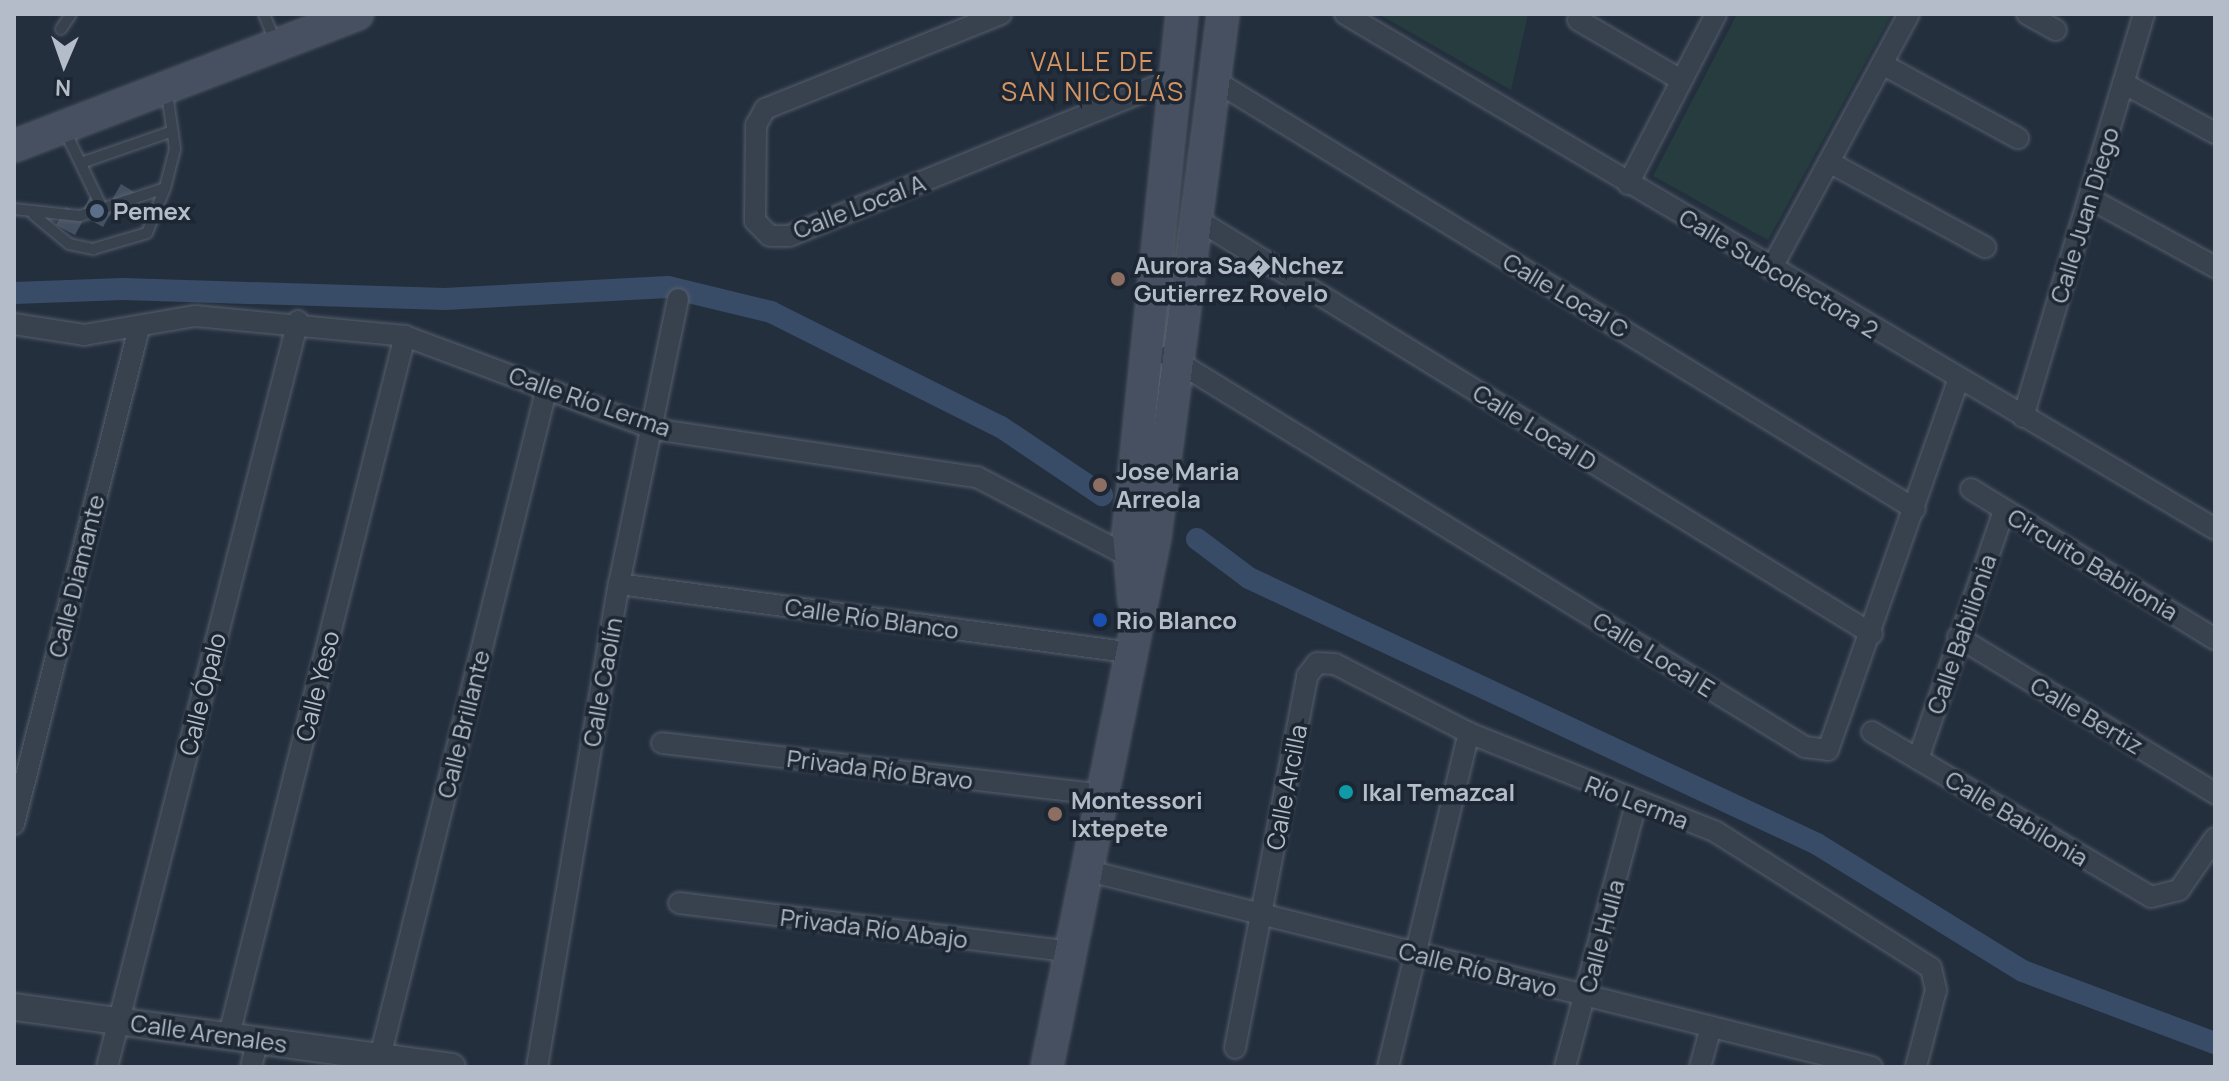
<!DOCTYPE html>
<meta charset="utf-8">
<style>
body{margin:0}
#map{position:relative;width:2229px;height:1081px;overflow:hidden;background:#242f3e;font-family:Manrope,sans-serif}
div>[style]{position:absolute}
.green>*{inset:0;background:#263c3f}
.canal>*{height:22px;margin:-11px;padding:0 11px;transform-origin:11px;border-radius:11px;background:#394c67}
.building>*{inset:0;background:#455162}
.roads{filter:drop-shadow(0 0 2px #565f6c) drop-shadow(0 0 2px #565f6c)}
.service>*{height:10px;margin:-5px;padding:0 5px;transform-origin:5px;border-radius:5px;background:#38414e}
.minor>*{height:20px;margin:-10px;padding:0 10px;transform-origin:10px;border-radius:10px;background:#38414e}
.tertiary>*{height:26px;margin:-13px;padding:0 13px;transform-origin:13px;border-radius:13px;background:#38414e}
.secondary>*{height:30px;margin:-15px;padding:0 15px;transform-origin:15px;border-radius:15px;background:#465061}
.dots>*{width:22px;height:22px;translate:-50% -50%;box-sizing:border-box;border:4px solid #1d2633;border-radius:50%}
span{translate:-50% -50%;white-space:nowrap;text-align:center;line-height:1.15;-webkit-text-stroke:7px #1d2633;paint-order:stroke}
.street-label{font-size:24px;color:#b4bcc9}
.poi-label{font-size:24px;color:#b4bcc9;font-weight:700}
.left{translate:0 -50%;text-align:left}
.neighbourhood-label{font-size:26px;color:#d59563;letter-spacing:2px}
.frame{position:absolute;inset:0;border:16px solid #b4bcc9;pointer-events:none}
.north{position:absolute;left:24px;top:24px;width:80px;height:80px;-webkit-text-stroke:6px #1d2633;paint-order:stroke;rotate:182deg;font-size:22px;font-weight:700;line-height:32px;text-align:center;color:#b4bcc9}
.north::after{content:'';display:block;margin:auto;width:28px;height:36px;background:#b4bcc9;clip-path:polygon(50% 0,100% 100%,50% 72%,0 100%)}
</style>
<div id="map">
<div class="green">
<div style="clip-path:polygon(1379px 14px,1528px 14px,1511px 90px,1378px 14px)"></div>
<div style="clip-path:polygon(1737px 14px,1892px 14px,1768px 240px,1653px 176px)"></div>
</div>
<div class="canal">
<div style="left:14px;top:293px;width:109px;rotate:-2.1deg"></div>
<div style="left:123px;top:289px;width:322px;rotate:1.8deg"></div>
<div style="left:445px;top:299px;width:223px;rotate:-3.1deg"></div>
<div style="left:668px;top:287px;width:106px;rotate:13.6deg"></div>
<div style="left:771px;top:312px;width:257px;rotate:26.6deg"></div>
<div style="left:1001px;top:427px;width:122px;rotate:34deg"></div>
<div style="left:1197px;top:539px;width:65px;rotate:36.9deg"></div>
<div style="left:1249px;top:578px;width:627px;rotate:25.09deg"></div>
<div style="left:1817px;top:844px;width:242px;rotate:31.7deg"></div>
<div style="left:2023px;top:971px;width:205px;rotate:20.6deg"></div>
</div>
<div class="building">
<div style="clip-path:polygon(121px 184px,141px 196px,130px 215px,115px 206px,103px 227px,85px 217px,75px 235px,56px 225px,66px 207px,80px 215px,91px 195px,109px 205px)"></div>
</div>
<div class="roads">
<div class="service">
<div style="left:264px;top:14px;width:31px;rotate:68deg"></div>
<div style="left:61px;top:29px;width:18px;rotate:-56deg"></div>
<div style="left:64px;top:129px;width:90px;rotate:64.3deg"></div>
<div style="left:81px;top:163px;width:97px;rotate:-19.2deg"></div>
<div style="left:14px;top:209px;width:66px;rotate:6.1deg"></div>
<div style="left:80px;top:216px;width:89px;rotate:-18.2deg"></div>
<div style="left:165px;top:188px;width:40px;rotate:-75.6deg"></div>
<div style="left:175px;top:149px;width:57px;rotate:-98.1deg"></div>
<div style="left:34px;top:215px;width:45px;rotate:39.6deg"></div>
<div style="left:69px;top:244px;width:25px;rotate:12deg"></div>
<div style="left:93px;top:249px;width:56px;rotate:-16.5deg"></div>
<div style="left:147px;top:233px;width:48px;rotate:-68.2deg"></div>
</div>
<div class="minor">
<div style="left:1001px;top:14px;width:254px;rotate:158.1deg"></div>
<div style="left:765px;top:109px;width:18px;rotate:119deg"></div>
<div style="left:756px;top:125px;width:96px;rotate:90.6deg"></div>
<div style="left:755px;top:221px;width:21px;rotate:45deg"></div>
<div style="left:770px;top:236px;width:19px"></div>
<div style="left:789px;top:236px;width:415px;rotate:-22.2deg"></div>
<div style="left:1345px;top:14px;width:1011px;rotate:30.62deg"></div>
<div style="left:2027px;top:14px;width:33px;rotate:29deg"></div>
<div style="left:1578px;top:20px;width:119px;rotate:30.2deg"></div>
<div style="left:1882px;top:64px;width:155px;rotate:28.6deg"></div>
<div style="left:1217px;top:82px;width:818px;rotate:31.46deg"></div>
<div style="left:2123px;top:83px;width:105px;rotate:28.5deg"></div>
<div style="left:1829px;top:162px;width:178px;rotate:28.6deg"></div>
<div style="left:1628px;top:184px;width:191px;rotate:-62.6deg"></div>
<div style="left:2089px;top:198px;width:144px;rotate:28.7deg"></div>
<div style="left:1198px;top:220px;width:791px;rotate:31.56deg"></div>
<div style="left:1771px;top:269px;width:290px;rotate:-61.6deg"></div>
<div style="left:14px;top:324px;width:71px;rotate:8.9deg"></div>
<div style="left:84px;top:335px;width:113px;rotate:-9.7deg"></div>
<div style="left:195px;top:316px;width:211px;rotate:5.4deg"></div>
<div style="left:405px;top:336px;width:266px;rotate:20.5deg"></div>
<div style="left:654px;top:429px;width:327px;rotate:8.5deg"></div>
<div style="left:977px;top:477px;width:182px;rotate:27.6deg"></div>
<div style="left:1168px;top:356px;width:747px;rotate:31.54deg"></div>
<div style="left:1805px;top:747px;width:23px;rotate:7deg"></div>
<div style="left:1828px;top:750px;width:393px;rotate:-70.6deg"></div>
<div style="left:2023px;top:417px;width:421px;rotate:-73.3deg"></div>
<div style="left:1971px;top:489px;width:286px;rotate:31.6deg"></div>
<div style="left:619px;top:584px;width:512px;rotate:7.64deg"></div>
<div style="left:1958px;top:637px;width:301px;rotate:31.3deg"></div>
<div style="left:1872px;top:732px;width:324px;rotate:30.6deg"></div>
<div style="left:2151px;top:897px;width:29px;rotate:-14deg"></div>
<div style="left:2179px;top:890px;width:63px;rotate:-55.3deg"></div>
<div style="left:662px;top:743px;width:439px;rotate:6.7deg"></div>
<div style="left:1918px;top:759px;width:263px;rotate:-70.9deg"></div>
<div style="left:14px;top:824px;width:512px;rotate:-75.86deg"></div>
<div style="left:1085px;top:870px;width:811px;rotate:14.05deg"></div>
<div style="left:679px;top:903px;width:394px;rotate:7.1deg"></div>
<div style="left:229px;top:1035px;width:721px;rotate:-75.87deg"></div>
<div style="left:1235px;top:1048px;width:379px;rotate:-79deg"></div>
<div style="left:1307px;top:676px;width:16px;rotate:-52deg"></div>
<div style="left:1317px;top:663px;width:18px;rotate:3deg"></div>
<div style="left:1335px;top:664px;width:151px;rotate:27.2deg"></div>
<div style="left:1469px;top:733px;width:266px;rotate:21.8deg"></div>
<div style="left:1716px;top:832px;width:254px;rotate:32.3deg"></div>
<div style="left:1931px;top:968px;width:23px;rotate:77deg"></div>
<div style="left:1936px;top:990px;width:80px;rotate:104.6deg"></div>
<div style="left:380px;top:1057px;width:686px;rotate:-76deg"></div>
<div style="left:107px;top:1067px;width:770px;rotate:-75.64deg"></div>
<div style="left:251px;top:1067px;width:29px;rotate:-76deg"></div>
<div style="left:537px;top:1067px;width:490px;rotate:-80.4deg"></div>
<div style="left:619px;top:584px;width:291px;rotate:-78.3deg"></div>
<div style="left:1388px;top:1067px;width:344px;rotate:-76.4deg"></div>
<div style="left:1565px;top:1067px;width:272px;rotate:-74.9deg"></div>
<div style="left:1700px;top:1067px;width:41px;rotate:-74.6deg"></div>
</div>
<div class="tertiary">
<div style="left:14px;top:1007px;width:442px;rotate:7.8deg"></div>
</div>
<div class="secondary">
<div style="left:14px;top:146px;width:368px;rotate:-21deg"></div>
<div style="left:1134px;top:601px;width:67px;rotate:-95.1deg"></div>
<div style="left:1128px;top:534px;width:523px;rotate:-84.07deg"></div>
<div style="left:1047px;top:1067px;width:541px;rotate:-78.48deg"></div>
<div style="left:1155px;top:537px;width:527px;rotate:-82.59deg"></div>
</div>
</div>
<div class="dots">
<div style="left:97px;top:211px;background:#5c6f8a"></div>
<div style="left:1118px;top:279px;background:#8d6e63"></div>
<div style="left:1100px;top:485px;background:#8d6e63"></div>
<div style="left:1100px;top:620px;background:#1a4fb4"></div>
<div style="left:1346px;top:792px;background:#0f9aa8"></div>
<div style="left:1055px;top:814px;background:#8d6e63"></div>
</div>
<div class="street-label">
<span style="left:859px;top:206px;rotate:-21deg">Calle Local A</span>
<span style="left:2084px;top:215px;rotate:-73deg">Calle Juan Diego</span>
<span style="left:1779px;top:273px;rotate:31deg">Calle Subcolectora 2</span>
<span style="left:1566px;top:295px;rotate:31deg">Calle Local C</span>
<span style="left:590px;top:401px;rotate:19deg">Calle Río Lerma</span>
<span style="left:1535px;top:427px;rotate:32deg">Calle Local D</span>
<span style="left:2093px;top:564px;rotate:31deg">Circuito Babilonia</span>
<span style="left:76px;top:576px;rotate:-76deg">Calle Diamante</span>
<span style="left:872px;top:618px;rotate:8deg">Calle Río Blanco</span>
<span style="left:1961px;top:634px;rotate:-71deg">Calle Babilionia</span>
<span style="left:1654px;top:654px;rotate:32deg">Calle Local E</span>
<span style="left:602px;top:682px;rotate:-80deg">Calle Caolín</span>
<span style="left:317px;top:686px;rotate:-76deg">Calle Yeso</span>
<span style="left:202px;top:694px;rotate:-76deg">Calle Ópalo</span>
<span style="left:2087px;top:715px;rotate:31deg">Calle Bertiz</span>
<span style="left:463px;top:724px;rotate:-76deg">Calle Brillante</span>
<span style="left:880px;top:769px;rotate:7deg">Privada Río Bravo</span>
<span style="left:1286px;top:787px;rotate:-79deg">Calle Arcilla</span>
<span style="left:1637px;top:802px;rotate:21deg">Río Lerma</span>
<span style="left:2017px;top:818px;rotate:31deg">Calle Babilonia</span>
<span style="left:874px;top:928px;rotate:7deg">Privada Río Abajo</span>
<span style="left:1601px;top:936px;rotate:-75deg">Calle Hulla</span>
<span style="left:1478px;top:969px;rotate:14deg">Calle Río Bravo</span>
<span style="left:209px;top:1033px;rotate:8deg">Calle Arenales</span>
</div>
<div class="poi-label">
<span class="left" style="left:113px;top:211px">Pemex</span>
<span class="left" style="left:1134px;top:279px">Aurora Sa�Nchez<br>Gutierrez Rovelo</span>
<span class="left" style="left:1116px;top:485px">Jose Maria<br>Arreola</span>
<span class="left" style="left:1116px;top:620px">Rio Blanco</span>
<span class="left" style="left:1362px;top:792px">Ikal Temazcal</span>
<span class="left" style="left:1071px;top:814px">Montessori<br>Ixtepete</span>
</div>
<div class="neighbourhood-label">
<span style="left:1093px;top:77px">VALLE DE<br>SAN NICOLÁS</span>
</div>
<div class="frame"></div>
<div class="north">N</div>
</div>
